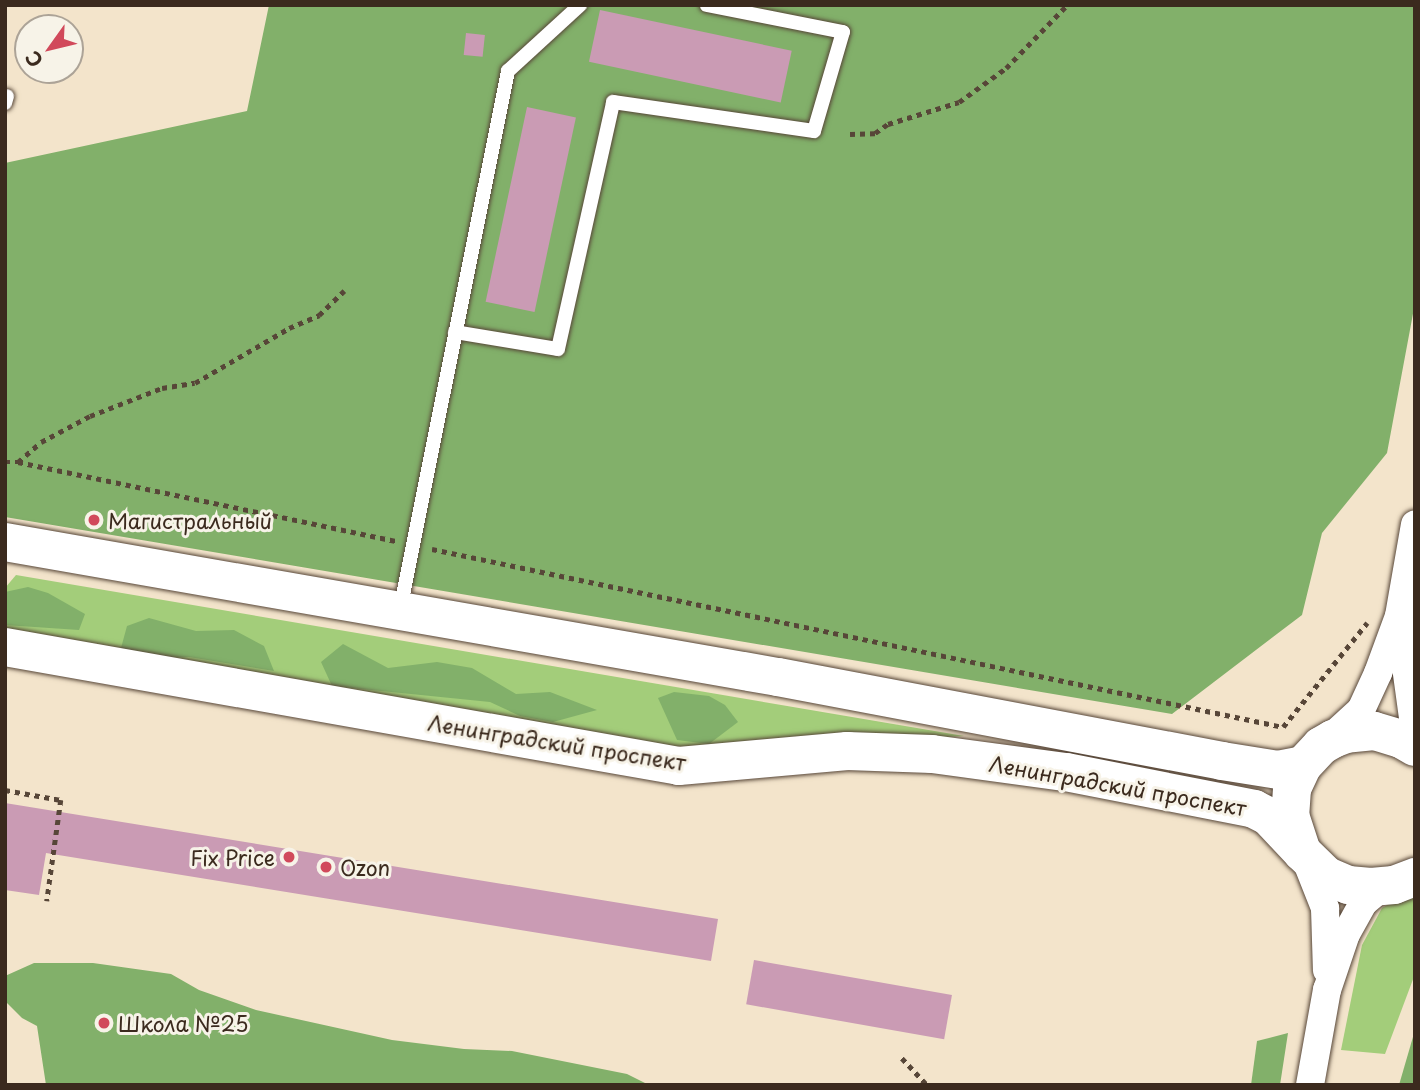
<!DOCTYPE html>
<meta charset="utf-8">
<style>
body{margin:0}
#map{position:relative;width:1420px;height:1090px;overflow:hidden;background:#f3e4cb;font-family:"Playpen Sans",sans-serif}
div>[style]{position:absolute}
.green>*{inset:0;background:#a3cd7a}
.forest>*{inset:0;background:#82b06a}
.building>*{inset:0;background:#ca9bb4;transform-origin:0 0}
.path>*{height:4.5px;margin-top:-2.25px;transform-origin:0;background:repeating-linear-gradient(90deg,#574638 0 5px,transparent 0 10px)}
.roads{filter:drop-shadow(0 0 2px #574638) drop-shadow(0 0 2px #574638)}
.lane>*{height:14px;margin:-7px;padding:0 7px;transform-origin:7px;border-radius:7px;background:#fff}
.street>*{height:28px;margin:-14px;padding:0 14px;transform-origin:14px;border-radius:14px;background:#fff}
.secondary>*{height:38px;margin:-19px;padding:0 19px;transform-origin:19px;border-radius:19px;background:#fff}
.dots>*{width:19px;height:19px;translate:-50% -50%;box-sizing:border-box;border:4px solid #f7f3e8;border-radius:50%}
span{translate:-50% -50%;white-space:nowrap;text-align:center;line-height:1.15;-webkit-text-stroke:6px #f7f3e8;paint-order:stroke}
.poi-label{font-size:21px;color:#3b2a1e}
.left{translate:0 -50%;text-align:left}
.right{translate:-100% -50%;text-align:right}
.street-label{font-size:21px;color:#3b2a1e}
.frame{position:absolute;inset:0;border:7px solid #3b2a1e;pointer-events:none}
.north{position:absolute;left:14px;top:14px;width:70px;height:70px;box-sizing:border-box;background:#f7f3e8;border:2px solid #aca397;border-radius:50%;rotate:236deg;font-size:19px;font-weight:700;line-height:28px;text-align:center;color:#3b2a1e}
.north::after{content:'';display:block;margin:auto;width:24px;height:32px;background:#d1495b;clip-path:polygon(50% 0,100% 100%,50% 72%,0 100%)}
</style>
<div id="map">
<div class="green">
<div style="clip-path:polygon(16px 575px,964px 736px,690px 754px,5px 640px,5px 588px)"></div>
<div style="clip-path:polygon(1415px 889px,1415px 974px,1385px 1054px,1341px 1050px,1362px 945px,1382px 908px)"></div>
</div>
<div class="forest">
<div style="clip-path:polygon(269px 5px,1415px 5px,1415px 303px,1387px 453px,1322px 533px,1302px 615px,1172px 714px,5px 517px,5px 163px,247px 111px)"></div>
<div style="clip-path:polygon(28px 587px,48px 593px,85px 614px,79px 630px,5px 625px,5px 592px)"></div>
<div style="clip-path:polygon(149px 618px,196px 631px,234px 630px,264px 646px,274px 671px,189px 657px,167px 658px,121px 648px,127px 626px)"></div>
<div style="clip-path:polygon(343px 644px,388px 668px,437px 662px,472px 668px,516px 694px,550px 692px,597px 710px,553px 722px,520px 716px,490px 702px,332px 686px,321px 662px)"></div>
<div style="clip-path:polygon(674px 692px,709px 696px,725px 705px,738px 722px,709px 744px,677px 740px,658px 698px)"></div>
<div style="clip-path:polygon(34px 963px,93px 963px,171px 974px,199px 990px,256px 1010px,392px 1040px,464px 1049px,512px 1051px,627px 1074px,649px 1085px,46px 1085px,37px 1026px,22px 1018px,5px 1001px,5px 976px)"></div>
<div style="clip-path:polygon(1415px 1030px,1415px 1085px,1399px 1085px)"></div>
<div style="clip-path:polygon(1288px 1033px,1280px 1085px,1251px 1085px,1257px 1041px)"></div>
</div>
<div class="building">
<div style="left:600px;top:10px;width:196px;height:53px;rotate:12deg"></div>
<div style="left:466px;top:33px;width:19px;height:22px;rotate:6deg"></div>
<div style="left:527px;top:107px;width:50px;height:199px;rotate:12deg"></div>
<div style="clip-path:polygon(5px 803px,718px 919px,711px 961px,46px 853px,39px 895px,5px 890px)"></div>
<div style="left:754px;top:960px;width:201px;height:45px;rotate:10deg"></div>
</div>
<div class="path">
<div style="left:850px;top:134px;width:25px;rotate:-2deg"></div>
<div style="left:875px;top:133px;width:16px;rotate:-35deg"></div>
<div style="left:888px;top:124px;width:74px;rotate:-17.2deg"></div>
<div style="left:959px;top:102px;width:58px;rotate:-35.9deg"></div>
<div style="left:1006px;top:68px;width:88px;rotate:-45.9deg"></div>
<div style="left:5px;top:462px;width:13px"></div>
<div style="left:18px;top:462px;width:30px;rotate:-41deg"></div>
<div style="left:41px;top:442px;width:55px;rotate:-28deg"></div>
<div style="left:90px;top:416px;width:77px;rotate:-21.3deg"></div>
<div style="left:162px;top:388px;width:33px;rotate:-9deg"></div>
<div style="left:195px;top:383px;width:109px;rotate:-30.3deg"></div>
<div style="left:289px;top:328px;width:33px;rotate:-23deg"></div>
<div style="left:319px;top:315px;width:35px;rotate:-44deg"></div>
<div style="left:18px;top:462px;width:386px;rotate:11.8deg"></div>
<div style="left:432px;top:549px;width:869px;rotate:11.81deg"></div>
<div style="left:1283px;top:727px;width:134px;rotate:-51.1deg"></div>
<div style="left:5px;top:790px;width:57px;rotate:10.1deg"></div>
<div style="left:61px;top:800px;width:102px;rotate:97.9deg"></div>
<div style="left:902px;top:1058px;width:37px;rotate:47deg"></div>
</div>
<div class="roads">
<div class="lane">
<div style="left:5px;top:103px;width:7px;rotate:-74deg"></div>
<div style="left:455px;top:332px;width:104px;rotate:9.4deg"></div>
<div style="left:558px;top:349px;width:253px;rotate:-77.4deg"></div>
<div style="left:613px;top:102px;width:203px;rotate:8.2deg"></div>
<div style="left:814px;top:131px;width:103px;rotate:-73.7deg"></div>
<div style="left:843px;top:32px;width:139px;rotate:-168.8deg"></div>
<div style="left:400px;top:610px;width:550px;rotate:-78.67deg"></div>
<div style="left:508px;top:71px;width:98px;rotate:-42.5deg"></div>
</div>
<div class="street">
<div style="left:1400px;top:623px;width:111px;rotate:82.2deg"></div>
<div style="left:1328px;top:740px;width:45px;rotate:-42.3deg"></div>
<div style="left:1361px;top:710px;width:41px;rotate:-65.3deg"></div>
<div style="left:1378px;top:673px;width:61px;rotate:-69.8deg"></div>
<div style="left:1399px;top:616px;width:93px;rotate:-80.1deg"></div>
<div style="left:1306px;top:860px;width:52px;rotate:68.4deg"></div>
<div style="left:1325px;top:908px;width:62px;rotate:88.2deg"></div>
<div style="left:1310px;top:1085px;width:97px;rotate:-79.9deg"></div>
<div style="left:1327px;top:990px;width:59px;rotate:-71.3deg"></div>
<div style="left:1346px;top:934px;width:35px;rotate:-61deg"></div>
<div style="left:1363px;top:903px;width:26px;rotate:-40deg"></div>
</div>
<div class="secondary">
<div style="left:5px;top:542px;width:785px;rotate:9.91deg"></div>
<div style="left:778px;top:677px;width:452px;rotate:10.7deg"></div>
<div style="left:1222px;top:761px;width:57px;rotate:9.1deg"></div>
<div style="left:1278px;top:770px;width:25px;rotate:-11deg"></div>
<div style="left:5px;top:647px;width:684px;rotate:10.01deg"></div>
<div style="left:679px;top:766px;width:169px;rotate:-5.1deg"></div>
<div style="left:847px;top:751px;width:85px;rotate:2deg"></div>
<div style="left:932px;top:754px;width:135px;rotate:7.7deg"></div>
<div style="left:1066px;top:772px;width:192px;rotate:11.1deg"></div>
<div style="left:1254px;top:809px;width:16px;rotate:27deg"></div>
<div style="left:1268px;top:816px;width:50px;rotate:46.6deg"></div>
<div style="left:1415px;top:747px;width:16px;rotate:-150deg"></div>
<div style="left:1401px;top:739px;width:28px;rotate:-163deg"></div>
<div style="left:1374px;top:731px;width:28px;rotate:174deg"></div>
<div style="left:1346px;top:734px;width:14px;rotate:159deg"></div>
<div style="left:1333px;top:739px;width:14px;rotate:150deg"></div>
<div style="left:1321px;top:746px;width:26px;rotate:133deg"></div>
<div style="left:1303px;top:765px;width:26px;rotate:115deg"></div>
<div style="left:1292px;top:789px;width:26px;rotate:94deg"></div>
<div style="left:1290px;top:815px;width:39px;rotate:72deg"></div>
<div style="left:1302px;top:852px;width:35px;rotate:44deg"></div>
<div style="left:1327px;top:876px;width:23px;rotate:23deg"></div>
<div style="left:1348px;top:885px;width:23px;rotate:5deg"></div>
<div style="left:1371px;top:887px;width:23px;rotate:-5deg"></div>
<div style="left:1394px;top:885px;width:22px;rotate:-21deg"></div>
</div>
</div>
<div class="dots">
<div style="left:94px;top:520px;background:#d1495b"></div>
<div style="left:289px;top:857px;background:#d1495b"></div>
<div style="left:326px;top:867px;background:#d1495b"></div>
<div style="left:104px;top:1023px;background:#d1495b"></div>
</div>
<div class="poi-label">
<span class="left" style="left:108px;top:520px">Магистральный</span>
<span class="right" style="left:275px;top:857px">Fix Price</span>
<span class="left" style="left:340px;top:867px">Ozon</span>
<span class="left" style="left:118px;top:1023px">Школа №25</span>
</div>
<div class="street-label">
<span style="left:557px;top:742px;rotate:9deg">Ленинградский проспект</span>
<span style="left:1118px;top:785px;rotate:10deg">Ленинградский проспект</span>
</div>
<div class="frame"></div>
<div class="north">С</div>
</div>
